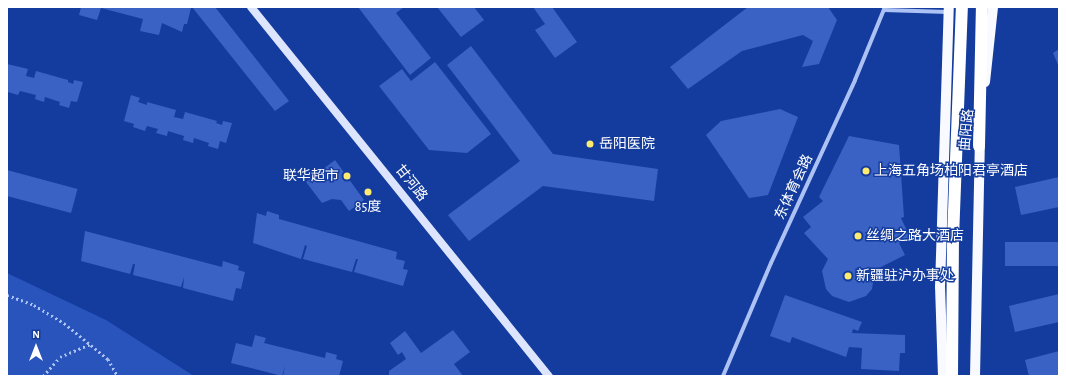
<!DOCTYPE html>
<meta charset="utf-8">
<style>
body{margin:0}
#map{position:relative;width:1066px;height:383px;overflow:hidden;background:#143c9e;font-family:"Alegreya Sans","Noto Sans SC",sans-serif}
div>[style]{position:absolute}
.green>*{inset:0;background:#2854bc}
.building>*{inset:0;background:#3962c4;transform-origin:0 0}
.path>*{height:2.5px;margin-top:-1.25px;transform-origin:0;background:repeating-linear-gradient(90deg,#acc2f4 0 2px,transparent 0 5px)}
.street>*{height:4px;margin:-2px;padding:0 2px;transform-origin:2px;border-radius:2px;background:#acc2f4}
.secondary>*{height:8px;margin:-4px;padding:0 4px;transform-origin:4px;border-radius:4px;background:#dce5fd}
.primary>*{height:10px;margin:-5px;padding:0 5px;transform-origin:5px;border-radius:5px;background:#f9faff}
.highway>*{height:12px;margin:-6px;padding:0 6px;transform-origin:6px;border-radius:6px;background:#fff}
.dots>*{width:11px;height:11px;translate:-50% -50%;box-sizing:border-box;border:2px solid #143c9e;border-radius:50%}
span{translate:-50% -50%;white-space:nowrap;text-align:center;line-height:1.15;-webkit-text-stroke:3px #143c9e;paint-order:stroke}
.street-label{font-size:14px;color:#fff}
.poi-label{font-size:14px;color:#fff}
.left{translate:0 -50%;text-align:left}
.right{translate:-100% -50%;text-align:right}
.frame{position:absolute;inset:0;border:8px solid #fff;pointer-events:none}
.north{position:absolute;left:16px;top:327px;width:40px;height:40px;-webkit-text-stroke:3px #143c9e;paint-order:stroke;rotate:0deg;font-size:11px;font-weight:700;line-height:16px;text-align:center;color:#fff}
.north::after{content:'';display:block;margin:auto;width:14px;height:18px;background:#fff;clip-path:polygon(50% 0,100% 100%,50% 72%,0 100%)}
</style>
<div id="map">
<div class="green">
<div style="clip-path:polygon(7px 273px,106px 320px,194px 376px,7px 376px)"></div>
</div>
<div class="building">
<div style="clip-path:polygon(81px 7px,188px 7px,191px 8px,187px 24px,184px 24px,182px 32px,162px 23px,159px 35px,140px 31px,143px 19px,101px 8px,97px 20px,79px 15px)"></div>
<div style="clip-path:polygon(192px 7px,215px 7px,289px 101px,275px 111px)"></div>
<div style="clip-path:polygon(358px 7px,404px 7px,396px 13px,431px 58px,410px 75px)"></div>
<div style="clip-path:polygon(437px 7px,474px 7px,484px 20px,461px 37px)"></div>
<div style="clip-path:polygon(533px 7px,552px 7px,577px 42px,555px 58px,535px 30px,545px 24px)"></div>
<div style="clip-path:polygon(748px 7px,828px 7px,837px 20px,819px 64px,802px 67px,813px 41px,803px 35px,742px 51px,688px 89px,670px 67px)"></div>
<div style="clip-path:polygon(471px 46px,553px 154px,658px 169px,654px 201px,543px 186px,469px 241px,448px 215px,520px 161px,447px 65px)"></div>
<div style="clip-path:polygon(1059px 49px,1059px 67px,1053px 53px)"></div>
<div style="clip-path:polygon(435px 62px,491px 134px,467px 153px,429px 150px,379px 86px,402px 69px,411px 81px)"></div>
<div style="clip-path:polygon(7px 64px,28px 69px,26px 76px,34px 78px,36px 71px,68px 80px,68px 82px,73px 84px,74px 80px,83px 82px,77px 102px,71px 101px,69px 108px,59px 105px,60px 102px,45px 97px,44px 102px,35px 99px,36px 95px,20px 91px,18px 95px,8px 92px)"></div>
<div style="clip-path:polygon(131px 95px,140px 98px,138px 102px,147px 105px,147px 102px,176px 110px,174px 117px,183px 119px,185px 112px,217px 121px,216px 123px,222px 125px,223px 121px,232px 123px,226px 143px,220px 141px,218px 149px,208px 146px,209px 143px,194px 138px,193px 143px,183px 140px,184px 136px,168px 131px,167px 136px,156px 133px,158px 129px,147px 126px,145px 131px,133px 127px,134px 124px,124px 121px)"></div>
<div style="clip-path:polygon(780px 109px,798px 117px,768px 195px,749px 198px,706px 135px,721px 121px)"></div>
<div style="clip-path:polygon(849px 136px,899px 145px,904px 217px,901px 218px,910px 237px,899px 243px,905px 255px,875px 270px,872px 289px,866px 296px,849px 302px,832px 296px,826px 289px,822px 271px,828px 259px,804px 233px,811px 227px,803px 217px,823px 201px,819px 197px)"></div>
<div style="clip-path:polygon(335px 160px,364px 200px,349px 211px,341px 200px,332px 199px,322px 203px,306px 182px)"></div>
<div style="left:7px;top:170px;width:73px;height:25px;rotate:15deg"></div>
<div style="clip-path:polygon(1059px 177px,1059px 207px,1021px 215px,1015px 187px)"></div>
<div style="clip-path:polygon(267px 211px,279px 215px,279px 219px,397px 252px,396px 259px,405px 261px,403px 269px,408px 270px,403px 286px,354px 272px,358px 259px,356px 259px,352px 272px,303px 259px,307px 246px,305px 245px,301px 259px,253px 243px,257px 213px,266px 216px)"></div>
<div style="clip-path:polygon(85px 231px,222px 267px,223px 261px,239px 266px,238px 270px,245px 272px,241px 289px,236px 288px,233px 301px,183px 288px,184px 277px,181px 287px,133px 275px,135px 264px,133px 264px,130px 274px,81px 261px)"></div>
<div style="left:1059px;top:242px;width:24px;height:54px;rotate:90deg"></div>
<div style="clip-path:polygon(1059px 294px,1059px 322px,1015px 332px,1009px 306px)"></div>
<div style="clip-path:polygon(785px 295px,862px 322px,858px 331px,853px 329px,852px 333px,905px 335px,905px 353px,900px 353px,899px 371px,861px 369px,862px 348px,849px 347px,846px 357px,792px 337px,790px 343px,770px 336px)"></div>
<div style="clip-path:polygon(453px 330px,470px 352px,454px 364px,463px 376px,389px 376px,389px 371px,406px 359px,402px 352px,398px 355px,390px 343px,405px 331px,421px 353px)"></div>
<div style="clip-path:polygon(255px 335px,266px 338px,264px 343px,325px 358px,326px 352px,337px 355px,336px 359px,343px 361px,339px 376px,283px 376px,285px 366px,282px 376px,231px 363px,236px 343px,252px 347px)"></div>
<div style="clip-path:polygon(1059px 351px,1059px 376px,1029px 376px,1025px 360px)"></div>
</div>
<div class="path">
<div style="left:7px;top:295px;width:29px;rotate:20deg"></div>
<div style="left:34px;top:305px;width:35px;rotate:31deg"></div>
<div style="left:64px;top:323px;width:57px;rotate:39.3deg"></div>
<div style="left:108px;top:359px;width:20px;rotate:60deg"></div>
<div style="left:43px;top:376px;width:25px;rotate:-48deg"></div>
<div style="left:60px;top:357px;width:34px;rotate:-23deg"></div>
</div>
<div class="street">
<div style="left:884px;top:10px;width:64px;rotate:1.8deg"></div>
<div style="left:723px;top:376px;width:123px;rotate:-67deg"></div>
<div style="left:771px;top:263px;width:201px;rotate:-65.3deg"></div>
<div style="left:855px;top:80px;width:79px;rotate:-67.7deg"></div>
</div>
<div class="secondary">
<div style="left:251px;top:7px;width:474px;rotate:51.1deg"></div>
</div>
<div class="primary">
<div style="left:985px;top:82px;width:75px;rotate:-83.9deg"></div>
<div style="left:943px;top:376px;width:89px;rotate:-91.9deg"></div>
<div style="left:940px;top:287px;width:280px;rotate:-88.2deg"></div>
<div style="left:975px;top:376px;width:238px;rotate:-88.8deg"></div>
</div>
<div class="highway">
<div style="left:979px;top:146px;width:139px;rotate:-88.8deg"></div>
<div style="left:952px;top:376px;width:138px;rotate:-89.6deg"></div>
<div style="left:953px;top:238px;width:231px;rotate:-87.8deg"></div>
</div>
<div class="dots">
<div style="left:590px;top:144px;background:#ffeb6f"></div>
<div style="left:866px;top:171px;background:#ffeb6f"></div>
<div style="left:347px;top:176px;background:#ffeb6f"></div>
<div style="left:368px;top:192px;background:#ffeb6f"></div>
<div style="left:858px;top:236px;background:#ffeb6f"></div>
<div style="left:848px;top:276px;background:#ffeb6f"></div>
</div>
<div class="street-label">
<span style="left:967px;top:130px;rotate:-85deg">曲阳路</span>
<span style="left:411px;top:183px;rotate:51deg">甘河路</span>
<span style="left:794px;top:187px;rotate:-65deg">东体育会路</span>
</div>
<div class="poi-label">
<span class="left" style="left:599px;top:144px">岳阳医院</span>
<span class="left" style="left:874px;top:171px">上海五角场柏阳君亭酒店</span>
<span class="right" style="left:339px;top:176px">联华超市</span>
<span style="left:368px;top:207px">85度</span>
<span class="left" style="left:866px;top:236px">丝绸之路大酒店</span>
<span class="left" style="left:856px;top:276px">新疆驻沪办事处</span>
</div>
<div class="frame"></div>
<div class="north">N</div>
</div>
